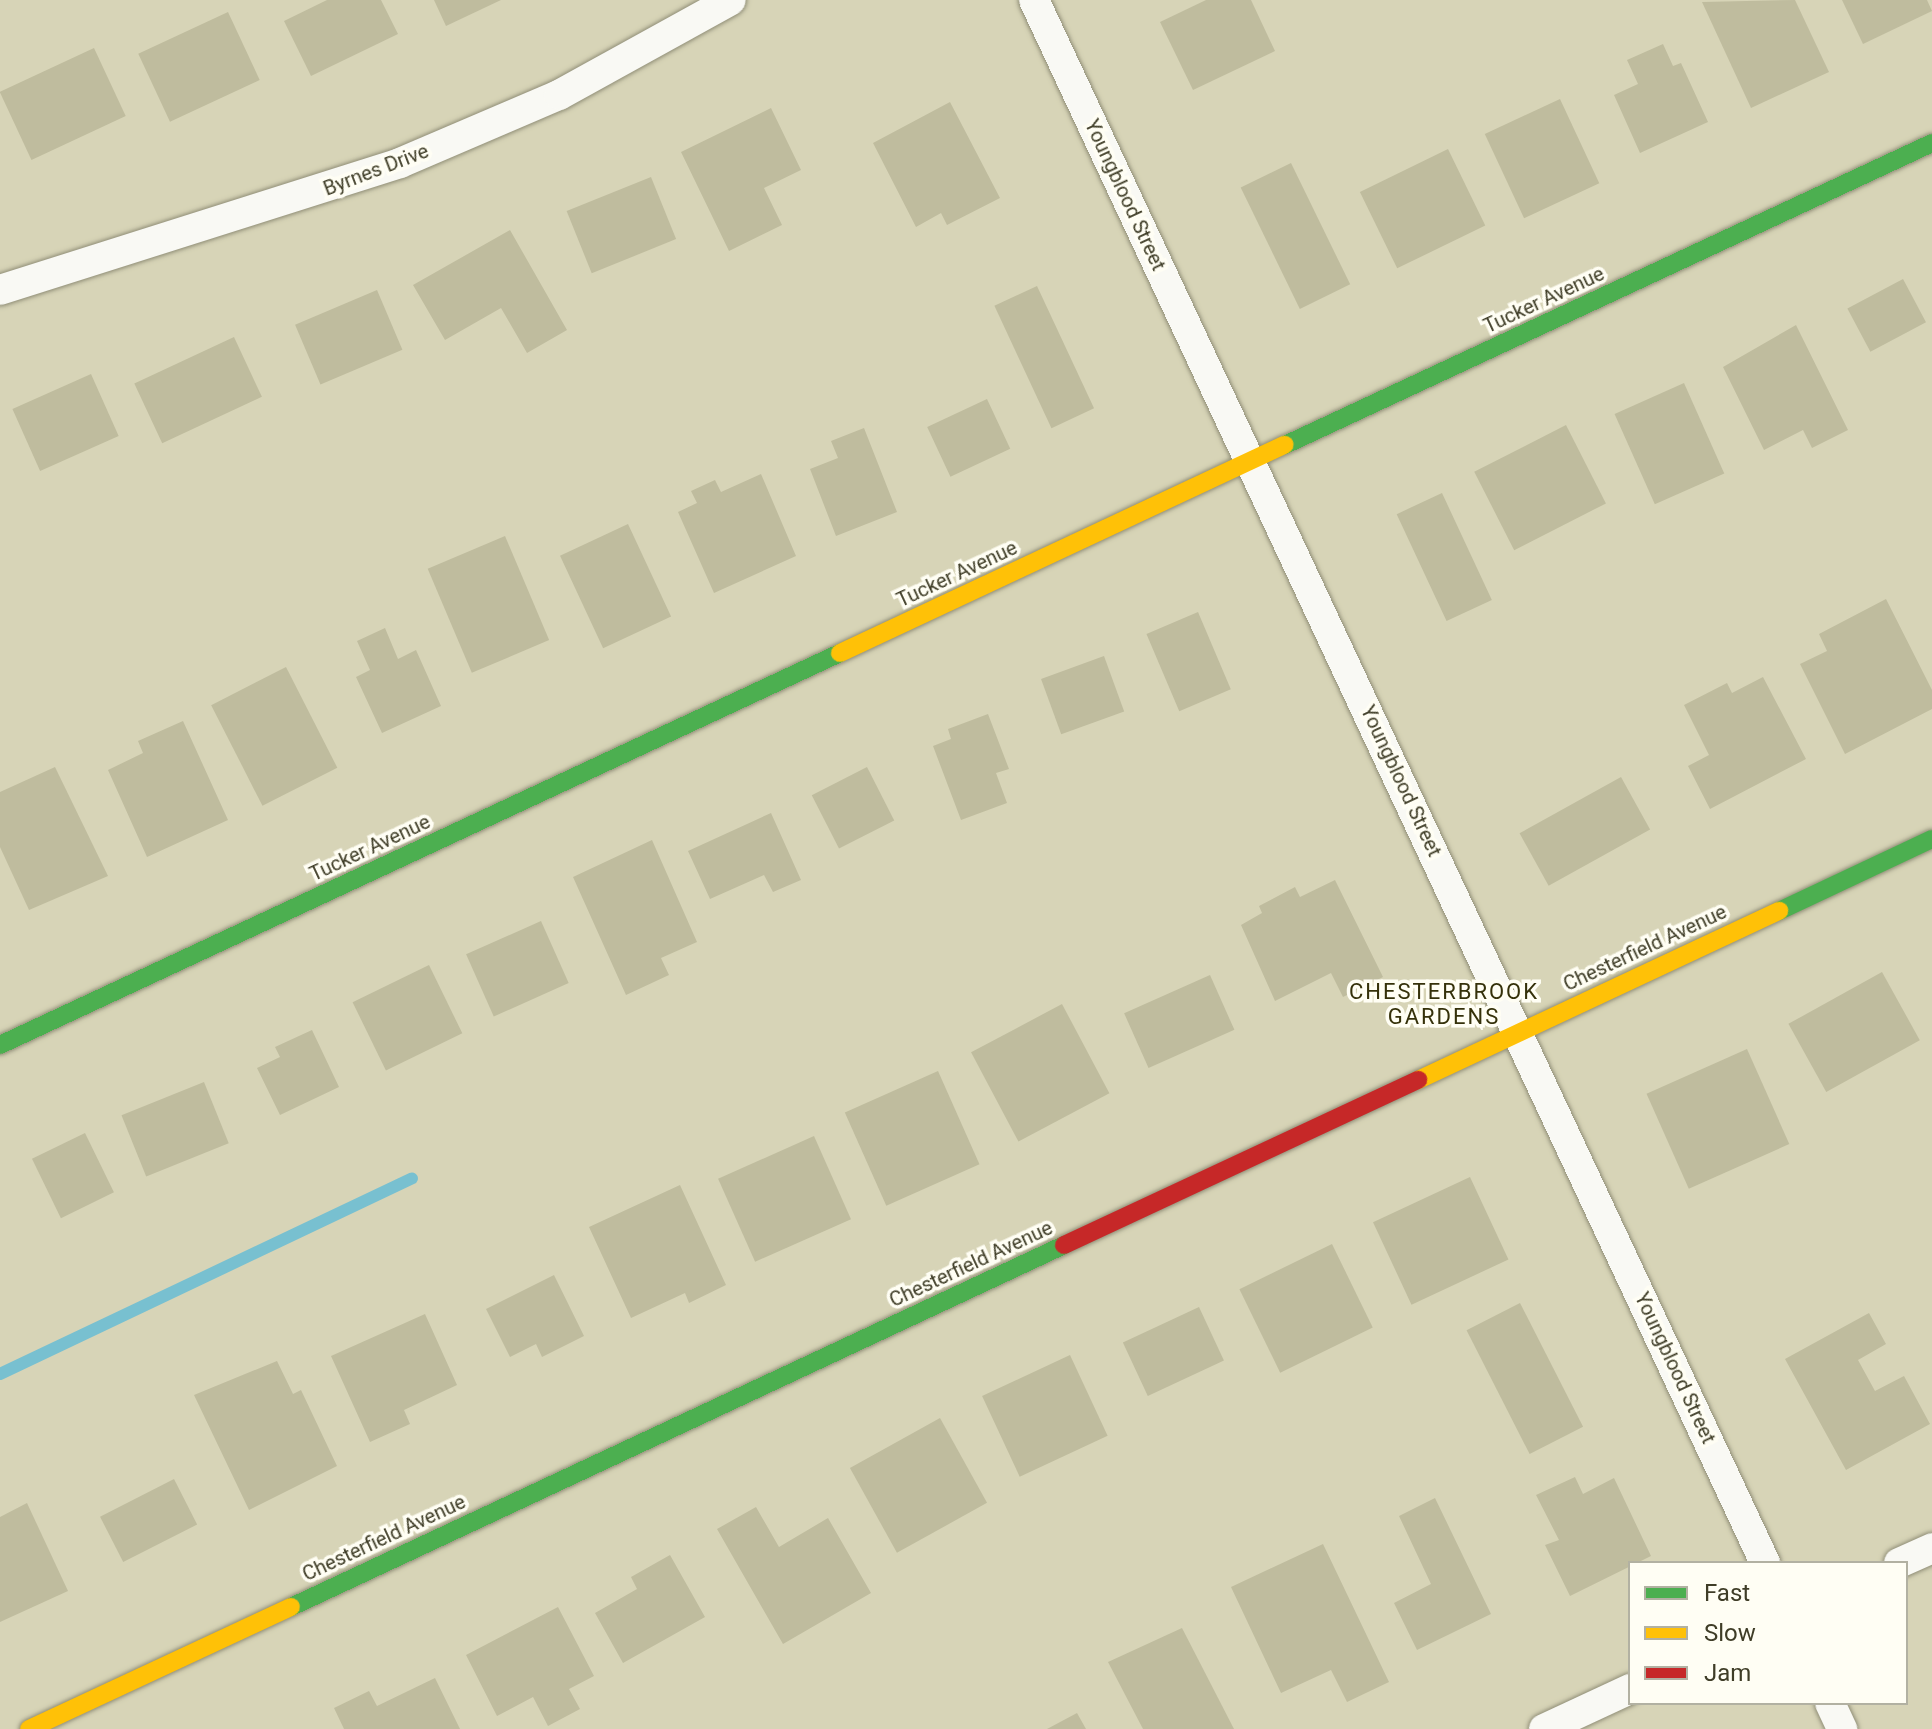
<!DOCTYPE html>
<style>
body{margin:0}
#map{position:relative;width:1932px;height:1729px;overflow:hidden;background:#d7d4b7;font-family:Roboto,sans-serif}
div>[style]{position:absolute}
.stream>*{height:12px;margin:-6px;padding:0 6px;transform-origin:6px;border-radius:6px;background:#78c0d0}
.building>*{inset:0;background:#bfbc9e;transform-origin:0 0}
.roads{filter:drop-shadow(0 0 2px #908e77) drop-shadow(0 0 2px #908e77)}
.street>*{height:30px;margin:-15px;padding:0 15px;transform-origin:15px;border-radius:15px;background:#f9f9f4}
.fast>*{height:18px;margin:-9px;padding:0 9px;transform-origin:9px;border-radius:9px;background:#4caf50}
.slow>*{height:18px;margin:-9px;padding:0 9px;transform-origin:9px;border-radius:9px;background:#ffc107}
.jam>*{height:18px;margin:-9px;padding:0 9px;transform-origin:9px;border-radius:9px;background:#c62828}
span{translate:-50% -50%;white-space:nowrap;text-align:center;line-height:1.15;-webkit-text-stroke:7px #fffef4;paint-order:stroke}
.street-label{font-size:20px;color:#3f3d27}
.neighbourhood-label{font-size:22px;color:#35310a;letter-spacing:2px}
.legend{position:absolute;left:1628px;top:1561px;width:280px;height:144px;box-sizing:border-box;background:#fffef4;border:2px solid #b2b1a2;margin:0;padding:10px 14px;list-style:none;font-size:24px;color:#3f3d27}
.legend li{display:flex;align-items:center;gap:16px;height:40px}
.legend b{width:40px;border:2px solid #b2b1a2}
</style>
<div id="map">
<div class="stream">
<div style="left:0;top:1374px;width:456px;rotate:-25.4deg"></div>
</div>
<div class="building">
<div style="clip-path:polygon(327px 0,381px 0,398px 34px,311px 76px,284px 21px)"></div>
<div style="clip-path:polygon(434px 0,501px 0,446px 26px)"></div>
<div style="clip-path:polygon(1206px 0,1251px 0,1275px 51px,1193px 90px,1160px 22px)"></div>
<div style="clip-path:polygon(1795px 0,1829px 72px,1751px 108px,1702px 2px)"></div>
<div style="clip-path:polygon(1842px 0,1927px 0,1932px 11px,1863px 44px)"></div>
<div style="left:228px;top:12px;width:75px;height:99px;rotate:65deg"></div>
<div style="clip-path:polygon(1663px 44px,1673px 66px,1681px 63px,1708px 122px,1640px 153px,1614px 95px,1638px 84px,1627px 60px)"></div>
<div style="left:94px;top:48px;width:75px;height:104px;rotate:65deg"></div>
<div style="left:1560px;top:99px;width:93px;height:83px;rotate:65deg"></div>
<div style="clip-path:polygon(950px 102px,1000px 198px,947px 225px,941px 213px,916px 227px,873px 143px)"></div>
<div style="clip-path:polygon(771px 108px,801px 170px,764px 188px,782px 225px,729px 251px,681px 152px)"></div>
<div style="left:1448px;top:149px;width:85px;height:98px;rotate:64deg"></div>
<div style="left:1291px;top:163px;width:135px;height:56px;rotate:64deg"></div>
<div style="left:651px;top:177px;width:67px;height:91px;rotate:68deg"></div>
<div style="clip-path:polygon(510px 230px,567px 330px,527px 353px,501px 308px,445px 340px,413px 285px)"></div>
<div style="left:1903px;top:279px;width:49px;height:63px;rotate:62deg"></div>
<div style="left:1037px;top:286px;width:135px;height:47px;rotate:65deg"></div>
<div style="left:377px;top:290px;width:65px;height:89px;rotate:67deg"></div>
<div style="clip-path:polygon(1796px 325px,1848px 430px,1812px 448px,1803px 430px,1764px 450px,1723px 367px)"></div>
<div style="left:234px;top:337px;width:66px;height:110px;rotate:65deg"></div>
<div style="left:91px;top:374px;width:68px;height:86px;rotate:66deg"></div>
<div style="left:1684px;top:383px;width:99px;height:76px;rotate:66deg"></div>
<div style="left:987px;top:399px;width:55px;height:66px;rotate:65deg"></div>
<div style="left:1566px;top:425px;width:88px;height:103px;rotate:63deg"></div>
<div style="clip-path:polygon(864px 428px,897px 512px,836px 536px,810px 469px,838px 458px,831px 441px)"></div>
<div style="clip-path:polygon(761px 474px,796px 556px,714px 593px,678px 512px,697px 503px,691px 491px,715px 480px,721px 492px)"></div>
<div style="left:1442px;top:493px;width:118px;height:50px;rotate:65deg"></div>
<div style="left:628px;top:524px;width:102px;height:75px;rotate:65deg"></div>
<div style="left:505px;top:536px;width:113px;height:84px;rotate:67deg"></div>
<div style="clip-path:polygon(1886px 599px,1932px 690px,1932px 709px,1845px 754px,1800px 664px,1827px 651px,1819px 634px)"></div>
<div style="left:1198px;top:612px;width:84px;height:56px;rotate:67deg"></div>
<div style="clip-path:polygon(385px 628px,398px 659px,416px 650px,441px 706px,382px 733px,356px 677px,370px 670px,357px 641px)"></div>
<div style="left:1104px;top:656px;width:59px;height:67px;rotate:70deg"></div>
<div style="left:286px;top:667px;width:113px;height:84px;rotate:63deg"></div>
<div style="clip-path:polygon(1763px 677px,1806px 759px,1710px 809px,1688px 766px,1709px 755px,1684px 705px,1727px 683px,1732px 693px)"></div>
<div style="clip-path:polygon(988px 714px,1009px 769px,996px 773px,1007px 803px,961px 820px,933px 746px,951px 739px,948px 729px)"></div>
<div style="clip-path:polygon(183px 721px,228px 820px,147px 857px,108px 770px,143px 753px,138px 741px)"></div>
<div style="clip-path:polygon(55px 767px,108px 876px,29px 910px,0 847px,0 792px)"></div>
<div style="left:867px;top:767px;width:60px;height:62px;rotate:63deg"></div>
<div style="left:1621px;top:777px;width:60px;height:116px;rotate:61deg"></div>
<div style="clip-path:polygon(771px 813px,801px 880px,773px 892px,764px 875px,710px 899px,688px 851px)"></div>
<div style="clip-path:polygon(652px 840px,697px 942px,661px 958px,669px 975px,626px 995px,573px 877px)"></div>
<div style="clip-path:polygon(1335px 880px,1383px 977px,1343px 997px,1331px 973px,1275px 1001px,1241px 925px,1262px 913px,1259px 906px,1295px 887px,1300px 897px)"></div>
<div style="left:541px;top:921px;width:68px;height:82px;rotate:66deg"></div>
<div style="left:429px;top:965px;width:76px;height:85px;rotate:64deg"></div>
<div style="left:1882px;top:972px;width:78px;height:107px;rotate:61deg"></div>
<div style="left:1210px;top:975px;width:60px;height:94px;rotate:66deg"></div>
<div style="left:1062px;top:1004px;width:101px;height:103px;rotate:62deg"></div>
<div style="clip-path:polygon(312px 1030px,339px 1087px,280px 1115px,257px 1068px,280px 1057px,275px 1047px)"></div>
<div style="left:1747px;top:1049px;width:104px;height:110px;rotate:66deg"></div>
<div style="left:938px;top:1071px;width:102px;height:102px;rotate:66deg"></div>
<div style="left:204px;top:1082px;width:66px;height:89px;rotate:68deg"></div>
<div style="left:85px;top:1133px;width:66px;height:59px;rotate:64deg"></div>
<div style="left:814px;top:1136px;width:91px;height:105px;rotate:66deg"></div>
<div style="left:1470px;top:1177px;width:91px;height:107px;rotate:65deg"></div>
<div style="clip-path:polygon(680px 1185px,726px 1285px,689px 1303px,685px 1293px,631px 1318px,589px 1227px)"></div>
<div style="left:1332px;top:1244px;width:93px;height:103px;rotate:64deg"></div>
<div style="clip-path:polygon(554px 1275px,584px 1336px,542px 1357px,536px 1344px,510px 1357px,486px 1309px)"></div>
<div style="left:1520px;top:1303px;width:139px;height:60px;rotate:63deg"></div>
<div style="left:1199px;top:1307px;width:59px;height:84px;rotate:65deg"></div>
<div style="clip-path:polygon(1869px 1313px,1886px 1344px,1858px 1360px,1875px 1391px,1904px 1376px,1930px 1424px,1846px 1470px,1785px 1359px)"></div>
<div style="clip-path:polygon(425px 1314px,457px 1385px,404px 1410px,410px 1424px,370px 1442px,331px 1356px)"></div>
<div style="left:1070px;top:1355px;width:89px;height:97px;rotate:65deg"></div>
<div style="clip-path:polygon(277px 1361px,293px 1394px,301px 1390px,337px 1466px,249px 1510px,194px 1395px)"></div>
<div style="left:940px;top:1418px;width:97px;height:103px;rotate:61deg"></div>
<div style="clip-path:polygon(1575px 1477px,1583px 1494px,1614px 1478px,1651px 1556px,1570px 1596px,1545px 1545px,1559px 1540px,1536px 1495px)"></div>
<div style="left:174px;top:1479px;width:51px;height:83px;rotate:63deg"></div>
<div style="clip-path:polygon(1435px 1498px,1491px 1614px,1417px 1650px,1394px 1603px,1431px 1584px,1399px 1516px)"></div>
<div style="clip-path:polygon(27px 1503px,68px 1591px,0 1622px,0 1517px)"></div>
<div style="clip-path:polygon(756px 1507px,779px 1547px,828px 1518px,871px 1593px,783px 1644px,717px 1529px)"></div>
<div style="clip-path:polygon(1323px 1544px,1389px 1682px,1347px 1702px,1331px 1670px,1281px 1693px,1231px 1587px)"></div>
<div style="clip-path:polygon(670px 1555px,705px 1617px,623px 1663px,595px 1613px,637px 1589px,631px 1577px)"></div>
<div style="clip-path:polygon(558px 1607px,594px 1676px,569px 1689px,580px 1709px,548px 1726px,533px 1697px,497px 1716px,466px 1655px)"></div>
<div style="clip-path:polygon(1182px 1628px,1234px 1729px,1143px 1729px,1108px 1662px)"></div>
<div style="clip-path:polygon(435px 1678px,460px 1729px,344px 1729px,334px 1708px,369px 1691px,377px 1706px)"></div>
<div style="clip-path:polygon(1077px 1713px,1086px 1729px,1047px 1729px)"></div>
</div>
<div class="roads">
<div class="street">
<div style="left:1034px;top:0;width:1725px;rotate:64.93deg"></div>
<div style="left:0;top:290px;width:420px;rotate:-17.6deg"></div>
<div style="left:400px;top:163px;width:173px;rotate:-23.2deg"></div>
<div style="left:559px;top:95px;width:196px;rotate:-28.9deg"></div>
<div style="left:1899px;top:1563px;width:36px;rotate:-24deg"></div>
<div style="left:1830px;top:1703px;width:29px;rotate:65deg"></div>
<div style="left:1544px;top:1729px;width:95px;rotate:-24.9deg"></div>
</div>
<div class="fast">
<div style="left:1285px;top:445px;width:714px;rotate:-25.02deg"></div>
<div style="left:1779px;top:911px;width:169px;rotate:-25.2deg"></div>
<div style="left:0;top:1045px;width:927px;rotate:-25.02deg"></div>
<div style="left:291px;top:1607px;width:854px;rotate:-25.09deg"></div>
</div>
<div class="slow">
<div style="left:840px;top:653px;width:491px;rotate:-25.1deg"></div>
<div style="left:1418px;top:1080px;width:399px;rotate:-25.1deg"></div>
<div style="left:29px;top:1729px;width:289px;rotate:-25deg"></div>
</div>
<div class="jam">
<div style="left:1064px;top:1245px;width:391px;rotate:-25deg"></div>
</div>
</div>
<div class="street-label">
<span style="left:376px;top:170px;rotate:-21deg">Byrnes Drive</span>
<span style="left:1125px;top:195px;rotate:65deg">Youngblood Street</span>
<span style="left:1544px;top:300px;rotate:-25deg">Tucker Avenue</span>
<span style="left:957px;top:574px;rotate:-25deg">Tucker Avenue</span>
<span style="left:1401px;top:781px;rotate:65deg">Youngblood Street</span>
<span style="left:370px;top:848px;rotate:-25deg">Tucker Avenue</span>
<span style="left:1645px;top:948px;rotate:-25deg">Chesterfield Avenue</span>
<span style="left:971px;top:1264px;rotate:-25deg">Chesterfield Avenue</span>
<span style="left:1675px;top:1368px;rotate:65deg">Youngblood Street</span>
<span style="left:384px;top:1538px;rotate:-25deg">Chesterfield Avenue</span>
</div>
<div class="neighbourhood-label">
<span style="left:1444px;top:1004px">CHESTERBROOK<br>GARDENS</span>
</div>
<ul class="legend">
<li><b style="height:10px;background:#4caf50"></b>Fast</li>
<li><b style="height:10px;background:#ffc107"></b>Slow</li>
<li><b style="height:10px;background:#c62828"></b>Jam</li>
</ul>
</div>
